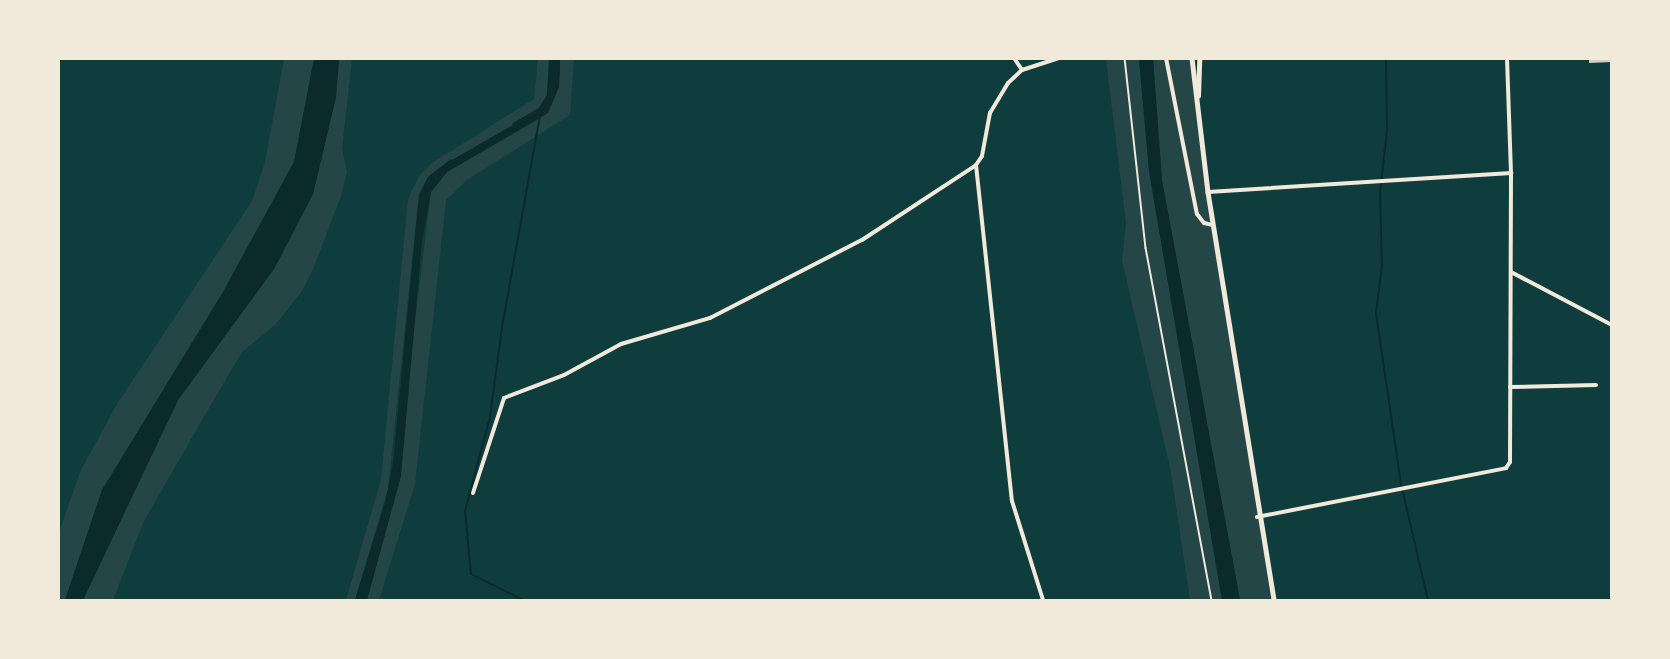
<!DOCTYPE html>
<style>
body{margin:0}
#map{position:relative;width:1670px;height:659px;overflow:hidden;background:#0f3d3e;font-family:"PT Sans Narrow",sans-serif}
div>[style]{position:absolute}
.green>*{inset:0;background:#244646}
.water>*{inset:0;background:#0a2a2b}
.stream>*{height:2px;margin:-1px;padding:0 1px;transform-origin:1px;border-radius:1px;background:#0a2a2b}
.building>*{inset:0;background:#cfcfc3}
.path>*{height:1.5px;margin:-0.75px;padding:0 0.75px;transform-origin:0.75px;border-radius:0.75px;background:#f1e9da}
.minor>*{height:4px;margin:-2px;padding:0 2px;transform-origin:2px;border-radius:2px;background:#f1e9da}
.tertiary>*{height:4.5px;margin:-2.25px;padding:0 2.25px;transform-origin:2.25px;border-radius:2.25px;background:#f1e9da}
.secondary>*{height:4.5px;margin:-2.25px;padding:0 2.25px;transform-origin:2.25px;border-radius:2.25px;background:#f1e9da}
span{translate:-50% -50%;white-space:nowrap;text-align:center;line-height:1.15;-webkit-text-stroke:4.5px #f1e9da;paint-order:stroke}
.frame{position:absolute;inset:0;border:60px solid #f1e9da;pointer-events:none}
</style>
<div id="map">
<div class="green">
<div style="clip-path:polygon(284px 59px,314px 59px,294px 162px,223px 292px,102px 490px,65px 600px,59px 600px,59px 533px,80px 472px,117px 404px,252px 201px,265px 162px)"></div>
<div style="clip-path:polygon(339px 59px,352px 59px,342px 149px,347px 172px,341px 196px,313px 269px,302px 291px,276px 324px,242px 352px,216px 396px,144px 521px,113px 600px,83px 600px,178px 400px,274px 269px,313px 194px,336px 97px)"></div>
<div style="clip-path:polygon(538px 59px,549px 59px,548px 80px,546px 100px,536px 112px,445px 164px,428px 177px,419px 194px,388px 489px,355px 600px,346px 600px,381px 480px,408px 199px,419px 176px,432px 163px,534px 99px)"></div>
<div style="clip-path:polygon(560px 59px,574px 59px,570px 115px,467px 180px,446px 200px,415px 484px,379px 600px,367px 600px,392px 508px,431px 192px,447px 172px,541px 118px,559px 87px)"></div>
<div style="clip-path:polygon(1106px 59px,1139px 59px,1149px 171px,1222px 600px,1190px 600px,1171px 472px,1122px 260px,1126px 223px)"></div>
<div style="clip-path:polygon(1153px 59px,1190px 59px,1271px 600px,1240px 600px,1162px 180px)"></div>
</div>
<div class="water">
<div style="clip-path:polygon(314px 59px,339px 59px,336px 97px,313px 194px,274px 269px,178px 400px,83px 600px,65px 600px,102px 490px,223px 292px,294px 162px)"></div>
<div style="clip-path:polygon(549px 59px,560px 59px,560px 66px,559px 87px,548px 113px,447px 172px,431px 192px,422px 241px,401px 476px,367px 600px,355px 600px,386px 499px,393px 463px,419px 195px,428px 177px,445px 164px,536px 112px,547px 95px)"></div>
<div style="clip-path:polygon(1139px 59px,1153px 59px,1162px 180px,1240px 600px,1222px 600px,1149px 171px)"></div>
</div>
<div class="stream">
<div style="left:1386px;top:58px;width:72px;rotate:89.2deg"></div>
<div style="left:1387px;top:130px;width:62px;rotate:96.4deg"></div>
<div style="left:1380px;top:192px;width:74px;rotate:88.5deg"></div>
<div style="left:1382px;top:266px;width:47px;rotate:97.3deg"></div>
<div style="left:1376px;top:313px;width:173px;rotate:81.7deg"></div>
<div style="left:1401px;top:484px;width:119px;rotate:76.9deg"></div>
<div style="left:513px;top:124px;width:30px;rotate:-30deg"></div>
<div style="left:432px;top:175px;width:24px;rotate:-38deg"></div>
<div style="left:523px;top:600px;width:58px;rotate:-153.4deg"></div>
<div style="left:471px;top:574px;width:63px;rotate:-95.4deg"></div>
<div style="left:465px;top:511px;width:97px;rotate:-75.1deg"></div>
<div style="left:490px;top:417px;width:91px;rotate:-82.4deg"></div>
<div style="left:502px;top:327px;width:214px;rotate:-79.8deg"></div>
</div>
<div class="building">
<div style="clip-path:polygon(1589px 58px,1612px 58px,1612px 62px,1589px 63px)"></div>
</div>
<div class="path">
<div style="left:1125px;top:58px;width:191px;rotate:83.7deg"></div>
<div style="left:1146px;top:248px;width:358px;rotate:79.4deg"></div>
</div>
<div class="minor">
<div style="left:1014px;top:58px;width:14px;rotate:56deg"></div>
<div style="left:1166px;top:58px;width:159px;rotate:78.8deg"></div>
<div style="left:1197px;top:214px;width:11px;rotate:52deg"></div>
<div style="left:1204px;top:223px;width:9px;rotate:13deg"></div>
<div style="left:976px;top:165px;width:338px;rotate:83.9deg"></div>
<div style="left:1012px;top:501px;width:104px;rotate:72.6deg"></div>
<div style="left:1208px;top:192px;width:304px;rotate:-3.6deg"></div>
<div style="left:1511px;top:272px;width:114px;rotate:27.7deg"></div>
<div style="left:1510px;top:387px;width:86px;rotate:-1.3deg"></div>
<div style="left:473px;top:493px;width:100px;rotate:-71.9deg"></div>
<div style="left:504px;top:398px;width:64px;rotate:-21deg"></div>
<div style="left:564px;top:375px;width:65px;rotate:-28.5deg"></div>
<div style="left:621px;top:344px;width:93px;rotate:-16.3deg"></div>
<div style="left:710px;top:318px;width:171px;rotate:-27.2deg"></div>
<div style="left:862px;top:240px;width:136px;rotate:-33.3deg"></div>
<div style="left:976px;top:165px;width:11px;rotate:-56deg"></div>
<div style="left:982px;top:156px;width:44px;rotate:-79.5deg"></div>
<div style="left:990px;top:113px;width:35px;rotate:-59deg"></div>
<div style="left:1008px;top:83px;width:19px;rotate:-43deg"></div>
<div style="left:1022px;top:70px;width:38px;rotate:-18deg"></div>
<div style="left:1257px;top:517px;width:254px;rotate:-11.1deg"></div>
<div style="left:1506px;top:468px;width:7px;rotate:-56deg"></div>
<div style="left:1510px;top:462px;width:289px;rotate:-89.8deg"></div>
<div style="left:1511px;top:173px;width:115px;rotate:-92deg"></div>
</div>
<div class="tertiary">
<div style="left:1198px;top:96px;width:38px;rotate:-88deg"></div>
</div>
<div class="secondary">
<div style="left:1192px;top:58px;width:135px;rotate:83.2deg"></div>
<div style="left:1208px;top:192px;width:413px;rotate:80.8deg"></div>
</div>
<div class="frame"></div>
</div>
